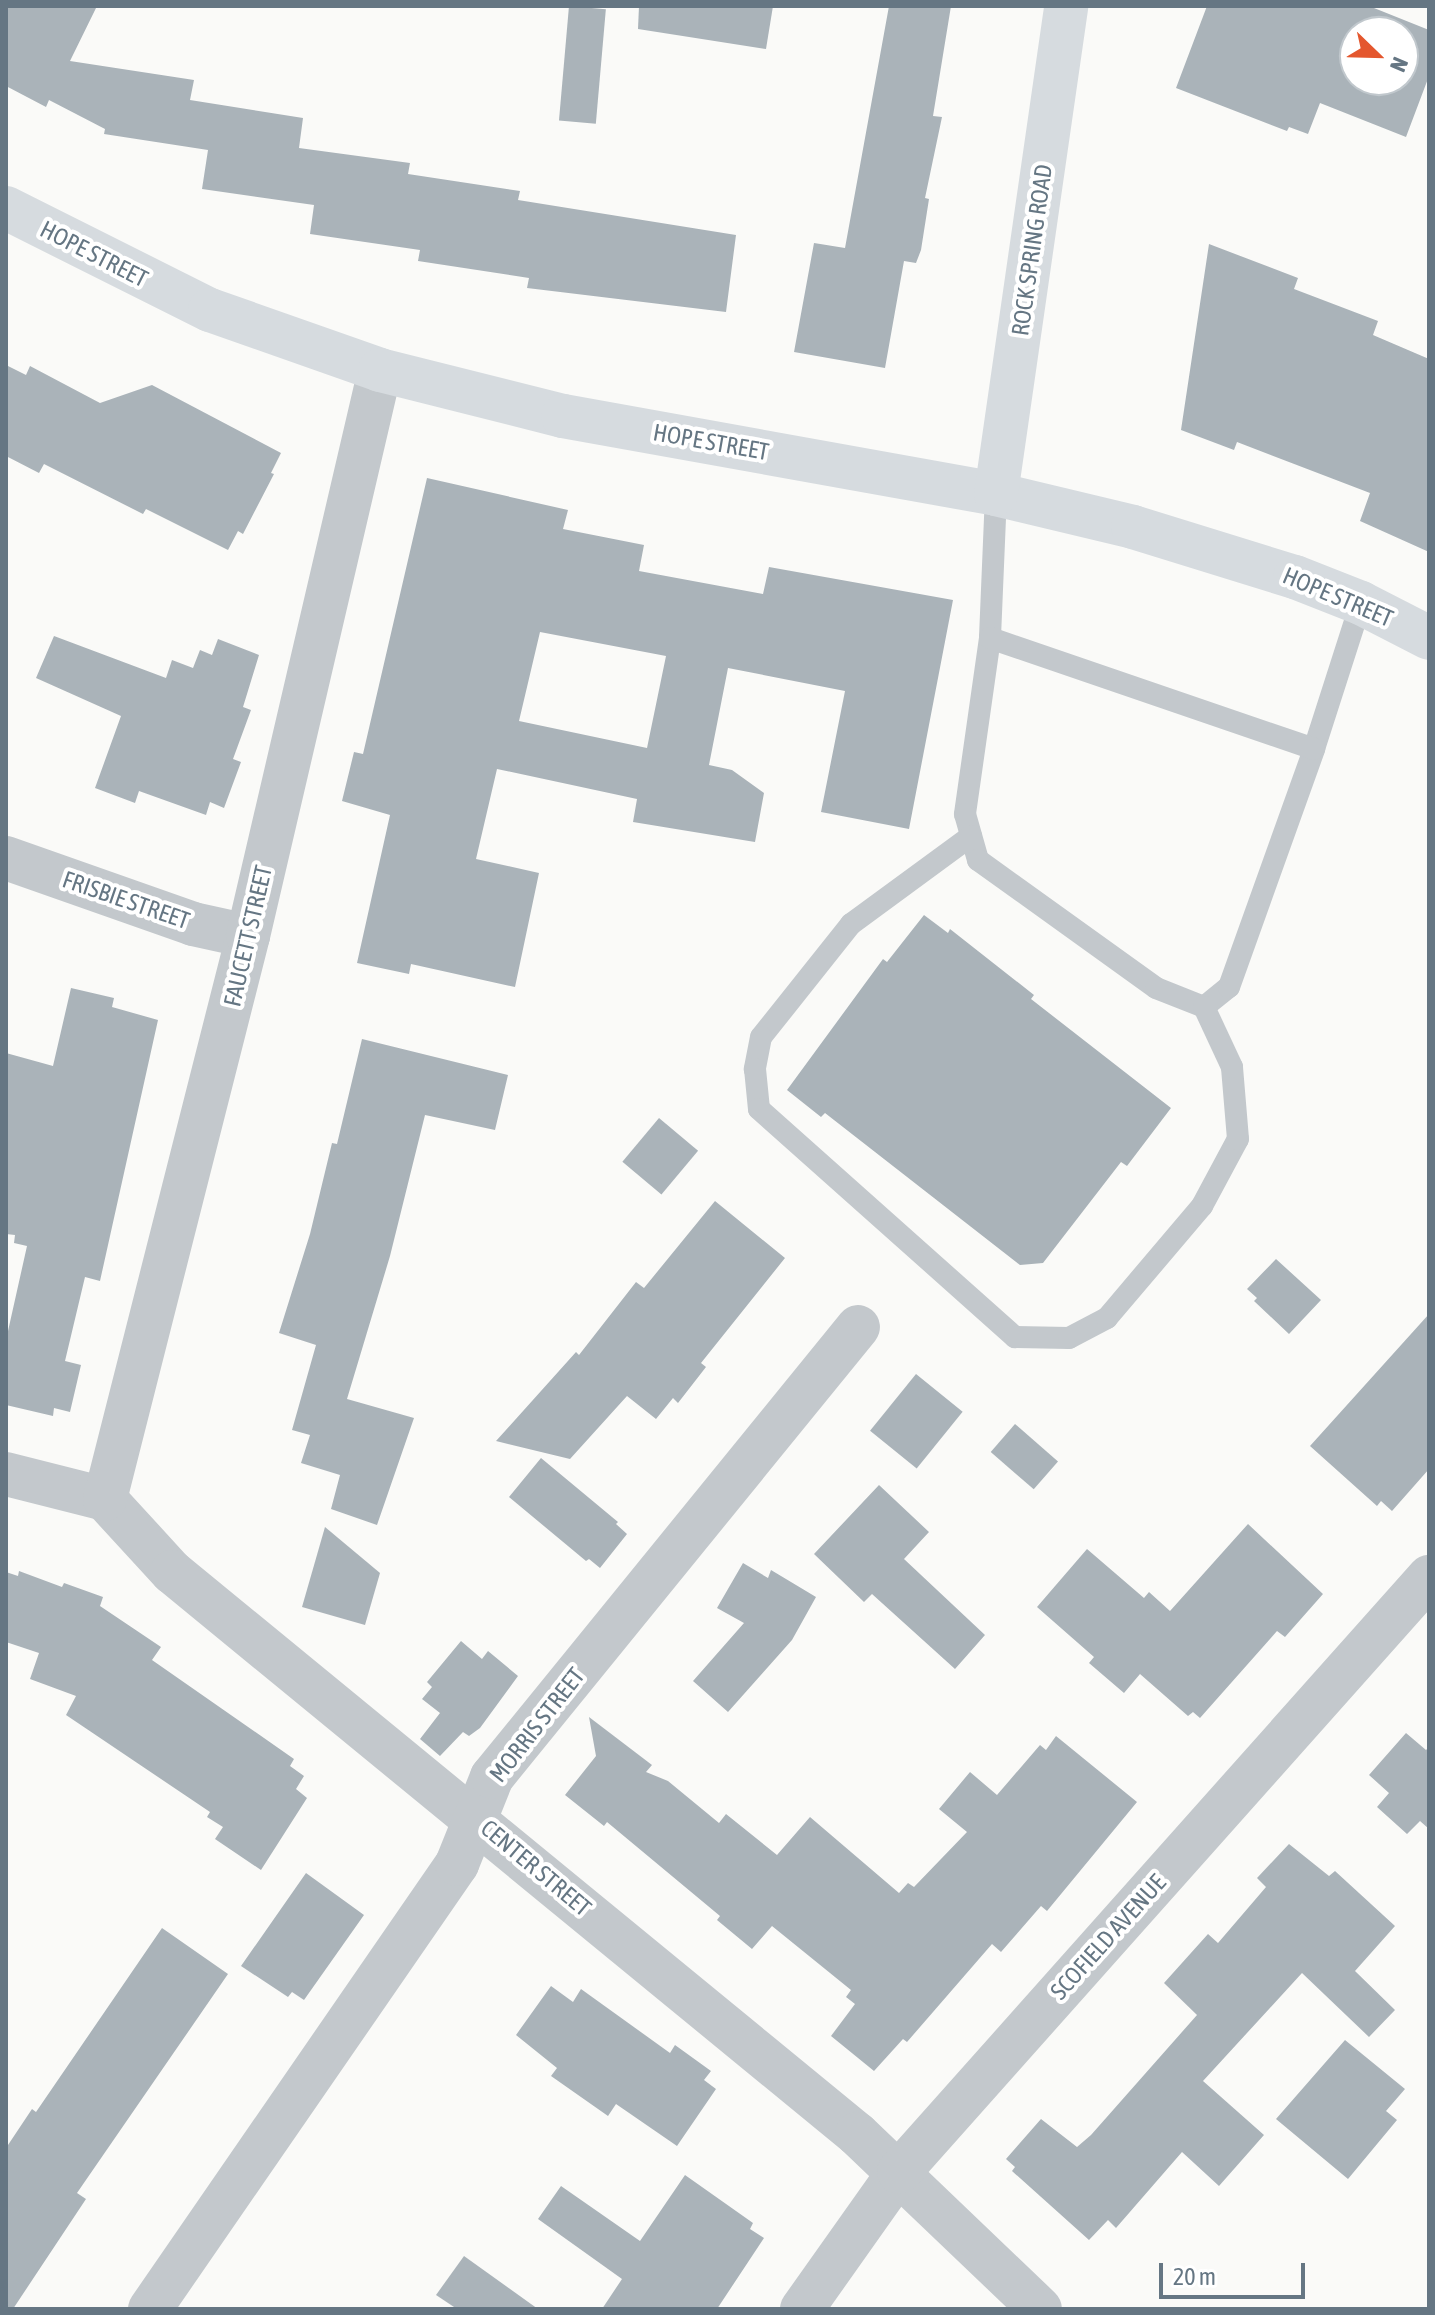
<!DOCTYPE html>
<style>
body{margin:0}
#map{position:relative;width:1435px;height:2315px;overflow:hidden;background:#fafaf8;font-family:"Asap Condensed",sans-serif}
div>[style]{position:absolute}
.building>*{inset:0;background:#aab3b9;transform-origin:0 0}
.lane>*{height:22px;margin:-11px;padding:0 11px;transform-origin:11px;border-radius:11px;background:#c3c8cc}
.street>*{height:44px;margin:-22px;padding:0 22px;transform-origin:22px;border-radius:22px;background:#c3c8cc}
.secondary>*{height:44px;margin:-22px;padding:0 22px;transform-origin:22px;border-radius:22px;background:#d6dbdf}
span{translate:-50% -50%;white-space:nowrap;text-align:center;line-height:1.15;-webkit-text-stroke:8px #fff;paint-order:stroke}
.street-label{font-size:24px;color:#657683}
.frame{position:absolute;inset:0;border:8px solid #657683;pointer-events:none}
.north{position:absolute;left:1339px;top:16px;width:80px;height:80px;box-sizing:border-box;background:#fff;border:2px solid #c1c8cd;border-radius:50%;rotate:113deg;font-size:22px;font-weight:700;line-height:32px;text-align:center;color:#657683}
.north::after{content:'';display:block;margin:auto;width:28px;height:36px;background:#e4572e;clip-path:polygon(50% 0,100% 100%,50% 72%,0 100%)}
.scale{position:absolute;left:1159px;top:2263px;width:146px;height:36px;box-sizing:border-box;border:4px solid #657683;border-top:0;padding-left:10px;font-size:24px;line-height:28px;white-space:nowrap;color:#657683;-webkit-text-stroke:6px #fff;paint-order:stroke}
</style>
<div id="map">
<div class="building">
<div style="clip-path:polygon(6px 6px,97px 6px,70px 61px,194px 80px,190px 100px,303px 118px,299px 148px,410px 163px,408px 174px,520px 191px,518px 200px,736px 235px,726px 312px,527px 288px,529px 278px,418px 261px,420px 250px,310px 234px,314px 205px,202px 189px,208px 150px,104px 134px,105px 129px,49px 100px,46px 107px,6px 86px)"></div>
<div style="left:569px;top:6px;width:37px;height:115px;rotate:5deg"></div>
<div style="clip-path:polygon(639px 6px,773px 6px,766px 49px,638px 29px)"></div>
<div style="clip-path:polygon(889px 6px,951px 6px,933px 116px,942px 117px,925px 198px,929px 199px,921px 250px,916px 263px,904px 261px,885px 368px,794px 352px,814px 243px,845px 248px)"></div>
<div style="clip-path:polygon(evenodd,1207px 6px,1369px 6px,1429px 30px,1429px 76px,1406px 137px,1320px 103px,1308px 134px,1289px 127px,1287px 131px,1176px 88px,1207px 6px,1355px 32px,1403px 32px,1403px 80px,1355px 80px,1355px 32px)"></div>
<div style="clip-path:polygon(1209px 244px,1298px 278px,1294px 289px,1378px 321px,1373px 335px,1429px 359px,1429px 552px,1360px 521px,1370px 493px,1237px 442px,1234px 450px,1181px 430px)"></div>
<div style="clip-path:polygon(6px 365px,26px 375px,30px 366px,100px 403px,152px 385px,281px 453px,271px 473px,274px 474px,243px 534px,238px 531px,228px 550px,146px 509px,143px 514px,44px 464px,39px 473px,6px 456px)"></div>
<div style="clip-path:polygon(evenodd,427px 478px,568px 510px,563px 529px,644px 545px,639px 571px,763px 594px,769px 567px,953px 600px,909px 829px,821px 812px,845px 691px,728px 668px,709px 765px,732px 770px,764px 793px,755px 842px,633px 822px,637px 799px,497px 769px,476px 859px,539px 873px,515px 987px,411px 964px,409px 974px,357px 963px,390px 815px,342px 801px,354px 752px,363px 754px,427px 478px,540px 632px,666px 656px,647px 748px,519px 721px,540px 632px)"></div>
<div style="clip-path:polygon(54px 636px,166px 678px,172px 660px,193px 668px,200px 650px,212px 655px,218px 639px,259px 655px,243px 707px,251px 710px,233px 759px,241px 762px,224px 808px,210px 802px,206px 815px,139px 791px,135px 803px,95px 788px,121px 716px,36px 678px)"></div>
<div style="clip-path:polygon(924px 915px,948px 933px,950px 929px,1034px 995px,1031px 999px,1171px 1108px,1127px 1166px,1121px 1162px,1043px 1263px,1020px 1265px,825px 1113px,821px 1117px,787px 1090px,883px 959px,887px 962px)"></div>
<div style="clip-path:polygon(71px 988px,114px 998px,112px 1007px,158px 1020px,100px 1281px,85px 1277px,65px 1361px,81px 1365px,70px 1412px,54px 1408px,53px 1416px,6px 1405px,6px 1340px,27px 1246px,14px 1243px,15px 1235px,6px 1234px,6px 1053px,53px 1066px)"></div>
<div style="clip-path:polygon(362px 1039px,508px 1075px,495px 1130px,425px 1115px,390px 1256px,347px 1399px,414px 1418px,377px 1525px,331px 1509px,340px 1475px,301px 1463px,310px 1435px,292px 1430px,316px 1345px,279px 1333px,310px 1234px,332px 1143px,337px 1144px)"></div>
<div style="left:659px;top:1118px;width:51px;height:57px;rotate:40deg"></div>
<div style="clip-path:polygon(715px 1201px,785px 1258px,701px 1363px,706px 1367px,678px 1403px,673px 1398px,656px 1419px,627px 1396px,570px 1459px,496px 1441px,576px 1352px,579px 1355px,636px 1282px,644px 1288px)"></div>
<div style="clip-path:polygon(1276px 1259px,1321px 1300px,1289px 1334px,1254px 1301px,1257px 1298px,1247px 1289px)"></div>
<div style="clip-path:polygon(1429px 1314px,1429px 1469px,1392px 1511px,1381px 1501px,1377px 1506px,1310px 1446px)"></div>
<div style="left:916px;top:1374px;width:60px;height:73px;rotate:39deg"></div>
<div style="left:1015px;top:1424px;width:57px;height:37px;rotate:41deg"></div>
<div style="clip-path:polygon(541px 1458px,618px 1522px,616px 1524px,627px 1534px,600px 1568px,589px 1559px,586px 1561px,509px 1497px)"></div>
<div style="clip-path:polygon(879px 1485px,929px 1532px,904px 1559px,985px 1635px,955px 1669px,872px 1594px,864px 1602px,814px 1554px)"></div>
<div style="clip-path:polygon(1248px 1524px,1323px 1594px,1285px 1637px,1277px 1631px,1200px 1718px,1193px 1712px,1188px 1716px,1140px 1674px,1124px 1693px,1089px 1663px,1094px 1657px,1037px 1607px,1087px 1549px,1144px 1598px,1149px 1592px,1170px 1611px)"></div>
<div style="clip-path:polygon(325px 1527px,380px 1573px,365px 1625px,302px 1607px)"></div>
<div style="clip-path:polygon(743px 1563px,768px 1578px,771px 1570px,816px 1597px,792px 1640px,728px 1712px,693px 1681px,744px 1623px,717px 1608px)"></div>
<div style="clip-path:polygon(19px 1571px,62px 1587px,64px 1583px,103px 1597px,100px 1606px,161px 1647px,152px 1660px,294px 1759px,290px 1766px,304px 1776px,296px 1789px,307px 1798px,261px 1870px,215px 1839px,223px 1827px,207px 1817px,210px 1812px,66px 1715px,76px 1696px,30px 1679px,39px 1653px,6px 1642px,6px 1572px,18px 1576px)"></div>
<div style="clip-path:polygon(461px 1641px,482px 1659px,488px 1651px,518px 1676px,480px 1728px,469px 1736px,463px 1732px,440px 1756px,420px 1739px,440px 1713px,422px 1699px,432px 1687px,427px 1682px)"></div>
<div style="clip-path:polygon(589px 1717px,652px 1765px,646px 1772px,668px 1781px,719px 1823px,726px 1814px,777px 1855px,810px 1817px,899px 1893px,908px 1883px,914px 1887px,967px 1832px,939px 1809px,970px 1772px,997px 1795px,1040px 1745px,1046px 1750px,1056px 1736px,1137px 1802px,1047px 1911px,1041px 1906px,1001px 1952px,992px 1944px,907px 2042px,903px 2039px,874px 2071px,831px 2036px,855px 2004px,846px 1997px,851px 1990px,772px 1926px,752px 1949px,717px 1920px,720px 1916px,607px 1822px,604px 1826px,565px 1795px,596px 1756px)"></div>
<div style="clip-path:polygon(1406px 1733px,1426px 1750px,1429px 1747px,1429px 1829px,1420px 1821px,1407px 1834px,1377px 1807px,1389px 1793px,1369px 1775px)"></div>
<div style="clip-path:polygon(1289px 1844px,1329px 1876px,1335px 1871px,1395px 1926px,1355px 1971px,1395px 2010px,1369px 2037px,1302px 1973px,1203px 2081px,1264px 2135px,1219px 2186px,1182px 2152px,1116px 2228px,1108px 2220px,1089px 2240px,1012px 2171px,1015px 2167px,1006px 2159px,1041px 2119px,1077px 2147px,1091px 2135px,1197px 2015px,1164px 1983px,1208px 1934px,1218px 1943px,1266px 1887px,1257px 1878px)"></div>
<div style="clip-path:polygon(306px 1873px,364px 1915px,304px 2000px,292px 1992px,288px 1997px,241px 1966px)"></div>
<div style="clip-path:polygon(162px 1928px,228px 1974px,77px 2193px,86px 2199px,13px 2309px,6px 2309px,6px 2148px,32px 2109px,36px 2112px)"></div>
<div style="clip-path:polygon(551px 1986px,573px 2002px,581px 1989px,670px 2053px,675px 2045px,711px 2071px,704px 2080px,716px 2089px,677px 2146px,616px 2104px,608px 2116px,551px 2076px,557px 2068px,516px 2035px)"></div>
<div style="clip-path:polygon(1345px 2040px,1405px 2089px,1386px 2111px,1397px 2120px,1348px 2179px,1276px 2119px)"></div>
<div style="clip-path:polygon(685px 2175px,753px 2223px,750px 2229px,764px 2238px,717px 2309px,602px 2309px,622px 2279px,538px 2219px,561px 2186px,640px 2241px)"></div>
<div style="clip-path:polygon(464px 2256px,538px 2309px,457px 2309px,436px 2295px)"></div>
</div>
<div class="lane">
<div style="left:996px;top:494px;width:144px;rotate:92.4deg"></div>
<div style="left:990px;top:638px;width:178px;rotate:98.1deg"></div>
<div style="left:965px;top:814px;width:48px;rotate:74.2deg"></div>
<div style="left:978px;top:860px;width:219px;rotate:35.7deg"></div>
<div style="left:1156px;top:988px;width:52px;rotate:21.6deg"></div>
<div style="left:1204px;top:1007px;width:32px;rotate:-39deg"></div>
<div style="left:1229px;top:987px;width:253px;rotate:-70.3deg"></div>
<div style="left:1314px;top:749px;width:153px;rotate:-72.2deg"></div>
<div style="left:990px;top:638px;width:342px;rotate:18.9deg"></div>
<div style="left:971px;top:836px;width:149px;rotate:143.7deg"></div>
<div style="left:851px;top:924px;width:144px;rotate:128.5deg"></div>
<div style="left:761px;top:1037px;width:33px;rotate:101deg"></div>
<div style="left:755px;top:1069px;width:40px;rotate:84.3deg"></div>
<div style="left:759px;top:1109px;width:343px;rotate:41.7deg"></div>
<div style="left:1015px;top:1337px;width:54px;rotate:1.1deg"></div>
<div style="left:1069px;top:1338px;width:43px;rotate:-27.8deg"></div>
<div style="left:1107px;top:1318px;width:147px;rotate:-49.7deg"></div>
<div style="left:1202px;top:1206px;width:76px;rotate:-61.8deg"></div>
<div style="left:1238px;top:1139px;width:72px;rotate:-94.8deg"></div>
<div style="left:1232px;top:1067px;width:66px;rotate:-115deg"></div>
</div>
<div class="street">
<div style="left:6px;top:858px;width:198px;rotate:19.4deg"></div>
<div style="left:193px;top:924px;width:56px;rotate:12.3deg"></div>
<div style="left:6px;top:1474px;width:102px;rotate:14.2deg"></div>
<div style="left:105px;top:1499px;width:99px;rotate:47.5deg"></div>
<div style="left:172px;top:1572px;width:886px;rotate:39.37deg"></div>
<div style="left:857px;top:2134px;width:253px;rotate:43.7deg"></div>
<div style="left:105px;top:1499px;width:581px;rotate:-75.75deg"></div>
<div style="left:248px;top:936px;width:581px;rotate:-76.87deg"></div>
<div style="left:150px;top:2309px;width:541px;rotate:-55.4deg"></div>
<div style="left:457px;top:1864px;width:94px;rotate:-68.1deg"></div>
<div style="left:492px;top:1777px;width:580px;rotate:-50.88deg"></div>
<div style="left:802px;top:2309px;width:168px;rotate:-54.7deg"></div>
<div style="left:899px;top:2172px;width:797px;rotate:-48.31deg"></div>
</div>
<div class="secondary">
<div style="left:6px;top:208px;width:228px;rotate:26.6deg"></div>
<div style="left:210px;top:310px;width:180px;rotate:19.4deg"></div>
<div style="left:380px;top:370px;width:189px;rotate:14.1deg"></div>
<div style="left:563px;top:416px;width:440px;rotate:10.2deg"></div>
<div style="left:996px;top:494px;width:141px;rotate:13.5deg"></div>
<div style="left:1133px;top:527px;width:170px;rotate:17.2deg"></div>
<div style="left:1295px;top:577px;width:71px;rotate:21.5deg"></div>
<div style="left:1361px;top:603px;width:76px;rotate:27.2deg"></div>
<div style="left:996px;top:494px;width:493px;rotate:-81.8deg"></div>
</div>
<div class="street-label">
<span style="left:1032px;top:250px;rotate:-82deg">ROCK SPRING ROAD</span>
<span style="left:94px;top:254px;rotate:27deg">HOPE STREET</span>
<span style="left:711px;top:442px;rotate:10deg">HOPE STREET</span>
<span style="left:1338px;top:597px;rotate:23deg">HOPE STREET</span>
<span style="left:126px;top:900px;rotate:19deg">FRISBIE STREET</span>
<span style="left:248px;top:936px;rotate:-77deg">FAUCETT STREET</span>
<span style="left:537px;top:1725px;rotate:-52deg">MORRIS STREET</span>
<span style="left:536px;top:1868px;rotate:40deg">CENTER STREET</span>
<span style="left:1108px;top:1937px;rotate:-48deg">SCOFIELD AVENUE</span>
</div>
<div class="frame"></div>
<div class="north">N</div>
<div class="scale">20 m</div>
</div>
